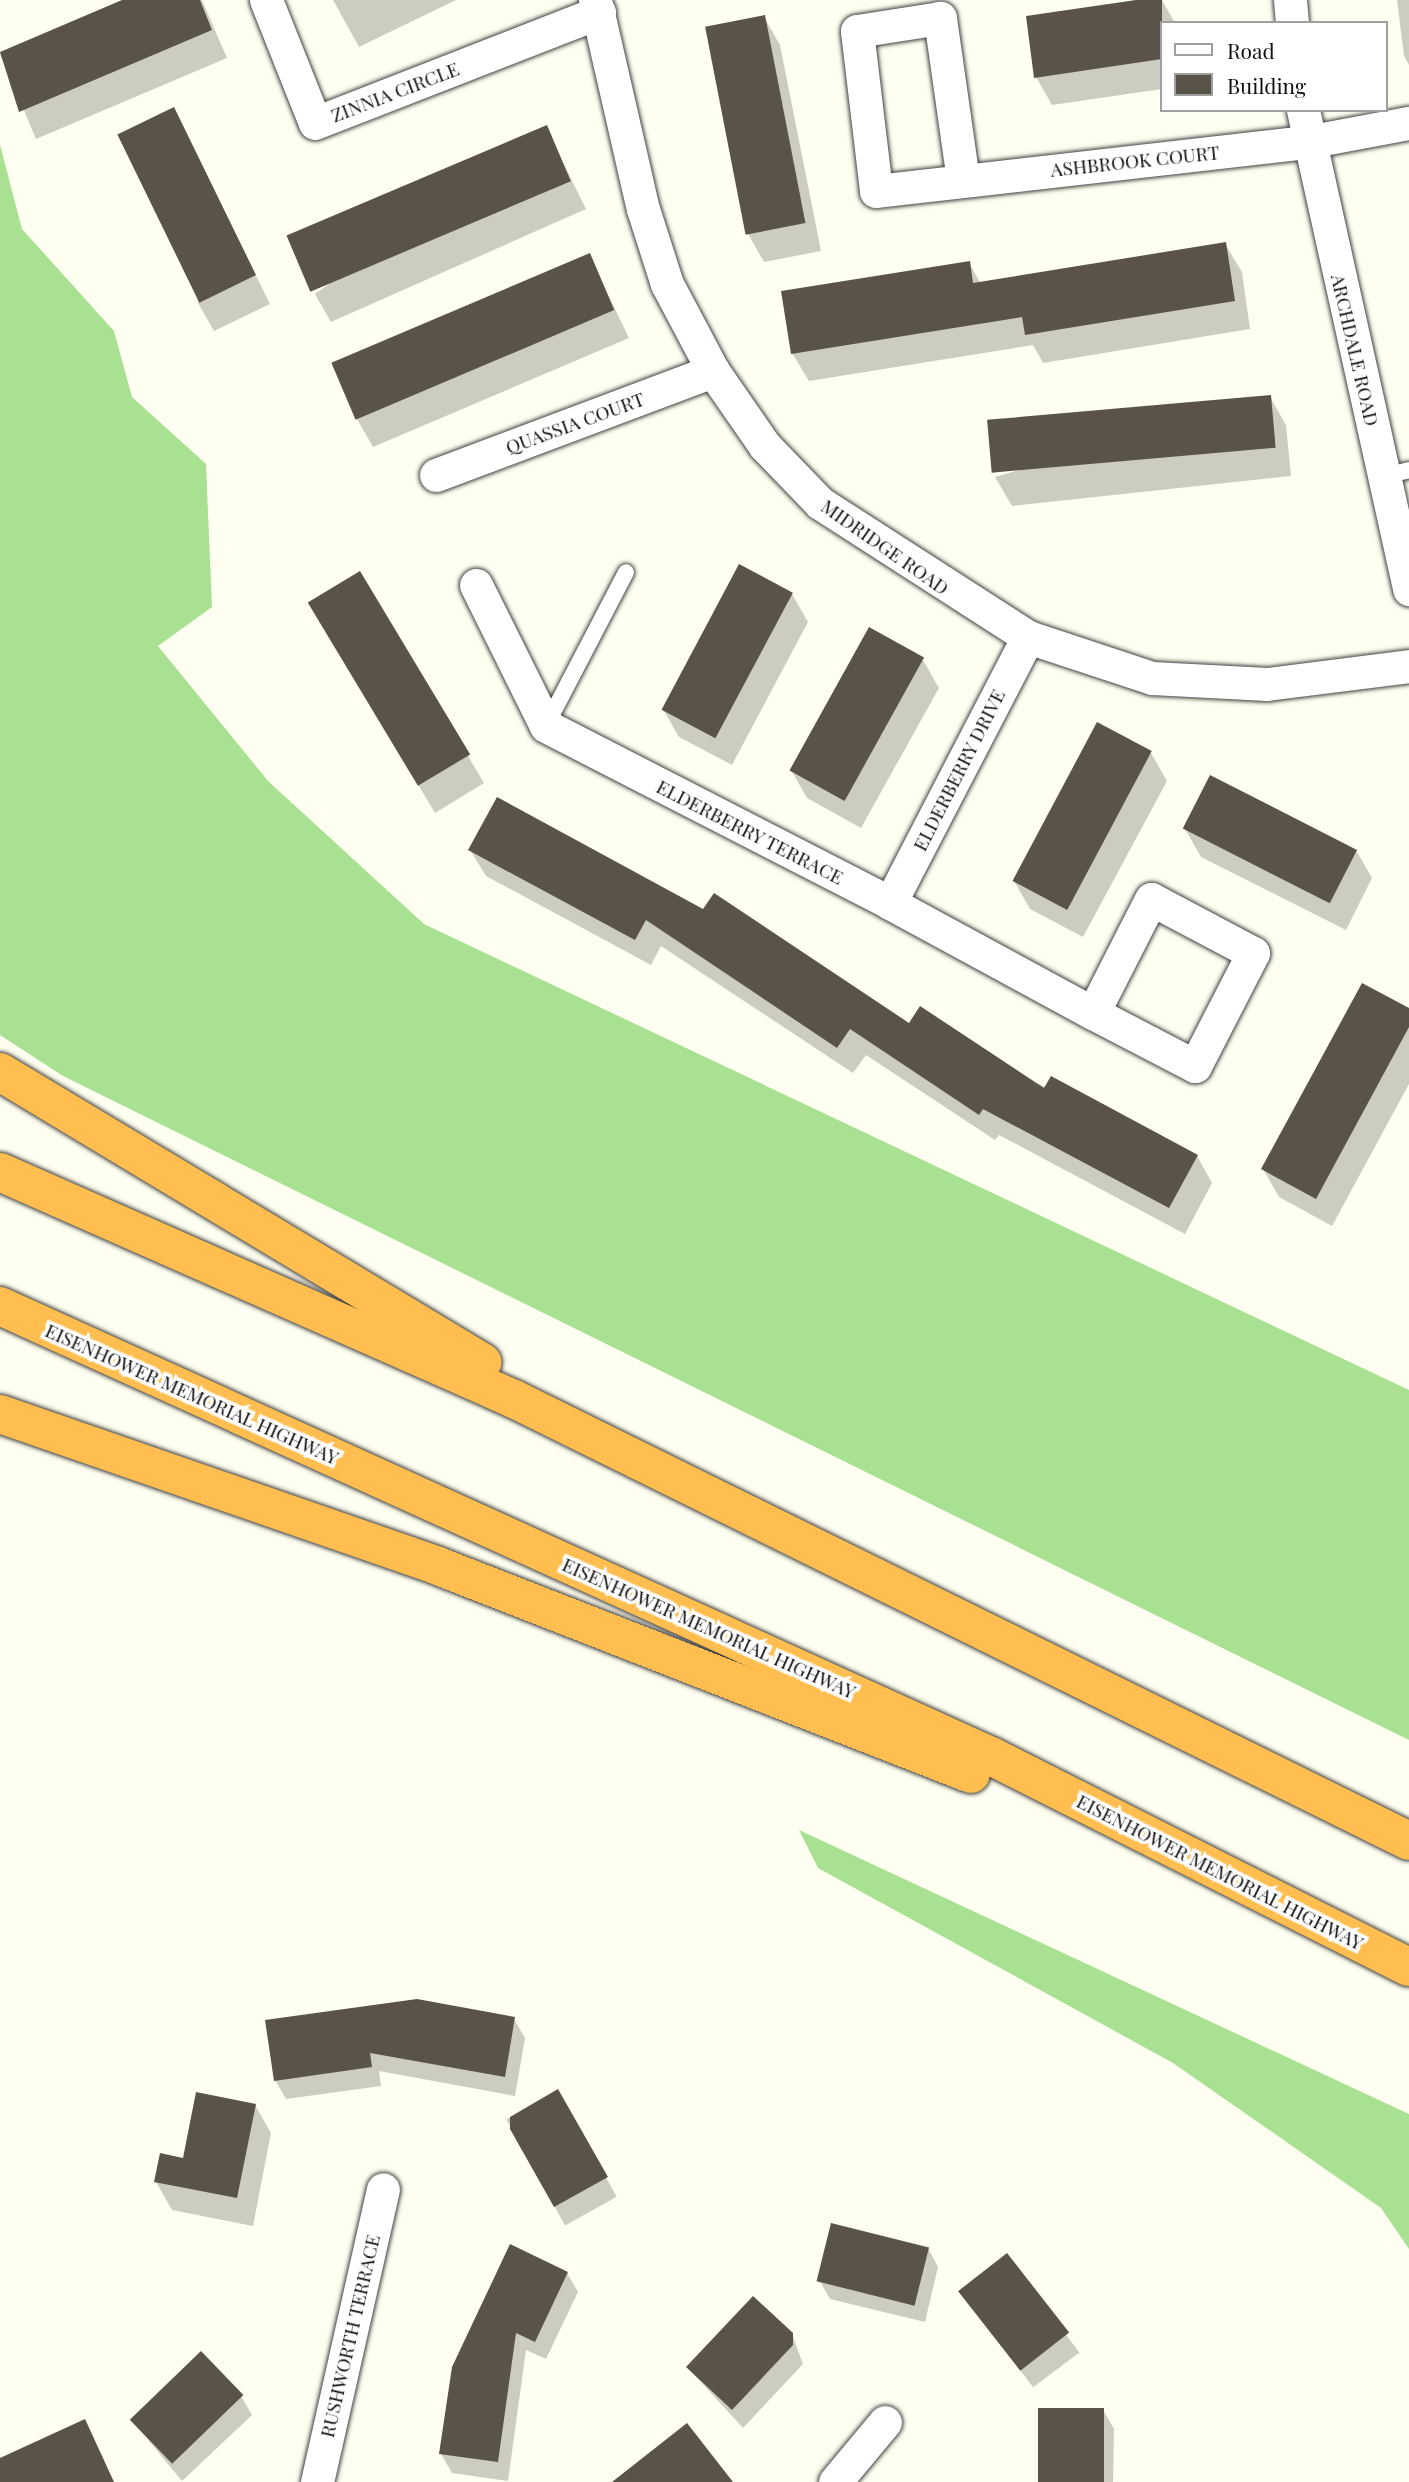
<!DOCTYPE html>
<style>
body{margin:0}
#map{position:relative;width:1409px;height:2482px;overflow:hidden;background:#fffff1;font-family:"Playfair Display",serif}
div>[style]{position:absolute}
.forest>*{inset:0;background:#a9e193}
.shadow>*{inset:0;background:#0003;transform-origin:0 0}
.building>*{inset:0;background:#59534a;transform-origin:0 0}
.roads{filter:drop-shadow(0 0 2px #424242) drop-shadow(0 0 2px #424242)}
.service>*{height:16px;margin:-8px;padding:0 8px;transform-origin:8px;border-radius:8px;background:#fff}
.minor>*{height:33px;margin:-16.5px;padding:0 16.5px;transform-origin:16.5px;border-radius:16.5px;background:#fff}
.motorway>*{height:38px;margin:-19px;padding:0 19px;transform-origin:19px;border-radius:19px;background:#ffbe4f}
span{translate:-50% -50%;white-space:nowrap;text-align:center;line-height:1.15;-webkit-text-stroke:7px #fff;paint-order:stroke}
.street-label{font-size:19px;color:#0f0f0f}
.legend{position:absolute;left:1160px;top:21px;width:228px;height:91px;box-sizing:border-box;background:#fff;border:2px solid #9f9f9f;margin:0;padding:9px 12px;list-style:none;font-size:21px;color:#0f0f0f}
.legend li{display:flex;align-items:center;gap:14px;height:35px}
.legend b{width:35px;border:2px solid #9f9f9f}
</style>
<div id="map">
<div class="forest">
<div style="clip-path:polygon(0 145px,22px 229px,114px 331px,132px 397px,206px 464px,212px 607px,158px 646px,268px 781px,424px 924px,1409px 1390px,1409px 1740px,63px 1076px,0 1035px)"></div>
<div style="clip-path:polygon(799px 1830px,1409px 2114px,1409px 2249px,1381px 2208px,1173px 2063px,818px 1868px)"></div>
</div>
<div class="shadow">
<div style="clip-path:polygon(126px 0,202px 0,227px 58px,36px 139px,0 54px)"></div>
<div style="clip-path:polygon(333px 0,456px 0,359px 47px)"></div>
<div style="clip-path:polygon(1149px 0,1162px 0,1175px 23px,1162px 23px,1162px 89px,1052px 105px,1036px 77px)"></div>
<div style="clip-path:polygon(1397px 0,1409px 0,1409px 65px,1404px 56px)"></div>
<div style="clip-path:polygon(764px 17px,780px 45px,821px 251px,764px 262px,748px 234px)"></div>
<div style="clip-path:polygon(174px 109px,270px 304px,214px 331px,198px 303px)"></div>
<div style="clip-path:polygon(546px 128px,586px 209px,331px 322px,315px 294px)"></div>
<div style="clip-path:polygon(1225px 244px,1242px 272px,1250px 329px,1043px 363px,1033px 345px,809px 381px,792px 353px,969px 263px,981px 284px)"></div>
<div style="clip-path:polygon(589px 255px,629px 338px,373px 447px,357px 419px)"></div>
<div style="clip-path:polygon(1270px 397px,1286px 425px,1291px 476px,1012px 506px,995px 477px)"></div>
<div style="clip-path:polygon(792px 594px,808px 622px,732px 765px,679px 737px,663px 709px)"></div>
<div style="clip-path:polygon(311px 603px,468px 756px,484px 783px,435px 813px)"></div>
<div style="clip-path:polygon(923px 660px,939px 688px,861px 828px,807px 798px,791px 770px)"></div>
<div style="clip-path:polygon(1151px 753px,1167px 781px,1083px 937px,1030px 909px,1014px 881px)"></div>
<div style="clip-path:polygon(1185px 829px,1356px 850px,1372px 878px,1346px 930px,1201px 857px)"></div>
<div style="clip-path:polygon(470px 850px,909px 1025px,1197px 1156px,1212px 1183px,1185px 1234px,999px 1135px,995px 1140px,866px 1055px,853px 1073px,661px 946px,651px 965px,486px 876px)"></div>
<div style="clip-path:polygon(1409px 1010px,1409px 1084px,1332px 1226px,1279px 1197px,1263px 1169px)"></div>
<div style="clip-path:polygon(514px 2019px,525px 2038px,515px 2096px,379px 2071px,381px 2086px,286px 2099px,275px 2080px,267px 2022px)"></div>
<div style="left:558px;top:2091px;width:121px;height:59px;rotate:61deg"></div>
<div style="clip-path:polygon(255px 2105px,271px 2133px,253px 2226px,172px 2210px,156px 2182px)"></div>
<div style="clip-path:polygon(928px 2248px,938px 2267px,925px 2322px,830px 2299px,819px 2280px)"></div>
<div style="left:1006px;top:2255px;width:122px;height:58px;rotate:53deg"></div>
<div style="clip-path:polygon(567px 2273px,578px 2292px,546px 2359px,526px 2350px,508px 2481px,452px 2473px,441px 2454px,453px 2367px)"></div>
<div style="clip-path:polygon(792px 2334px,803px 2364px,743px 2428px,688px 2368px)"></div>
<div style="clip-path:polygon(241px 2396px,252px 2415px,182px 2481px,131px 2419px)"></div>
<div style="clip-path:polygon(1103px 2410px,1114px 2429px,1113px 2482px,1038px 2482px)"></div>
</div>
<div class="building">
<div style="clip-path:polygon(122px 0,200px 0,212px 30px,19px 112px,0 52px)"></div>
<div style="clip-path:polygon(1136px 0,1162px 0,1162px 59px,1034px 78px,1026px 16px)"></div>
<div style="left:765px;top:15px;width:212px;height:61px;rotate:79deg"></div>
<div style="left:174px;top:107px;width:187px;height:63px;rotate:64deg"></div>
<div style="left:547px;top:125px;width:61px;height:283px;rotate:67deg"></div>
<div style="clip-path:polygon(1226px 242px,1235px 301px,1025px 335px,1022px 317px,791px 354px,781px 291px,970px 261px,973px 283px)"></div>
<div style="left:590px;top:253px;width:62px;height:281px;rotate:67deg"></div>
<div style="left:1271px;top:395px;width:53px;height:285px;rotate:85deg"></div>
<div style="left:739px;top:564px;width:61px;height:165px;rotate:28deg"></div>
<div style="left:360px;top:571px;width:214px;height:61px;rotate:59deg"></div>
<div style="left:869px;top:627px;width:63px;height:164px;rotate:29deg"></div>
<div style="left:1097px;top:722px;width:62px;height:180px;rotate:28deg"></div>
<div style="left:1210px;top:775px;width:165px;height:60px;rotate:27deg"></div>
<div style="clip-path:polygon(497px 797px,703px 909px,714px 893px,909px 1023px,920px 1006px,1044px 1088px,1051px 1076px,1198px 1155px,1169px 1208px,983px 1109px,979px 1115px,850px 1029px,837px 1048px,646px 920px,635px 940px,468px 850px)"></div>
<div style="clip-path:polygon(1362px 983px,1409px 1008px,1409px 1027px,1316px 1199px,1261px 1169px)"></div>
<div style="clip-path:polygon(417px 1999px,515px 2017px,505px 2077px,370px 2053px,372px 2067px,274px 2081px,265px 2020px)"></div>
<div style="clip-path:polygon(558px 2089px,608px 2177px,554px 2207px,510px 2129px,510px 2117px)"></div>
<div style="clip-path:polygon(196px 2092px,256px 2104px,237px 2198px,154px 2182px,160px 2153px,183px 2158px)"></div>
<div style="left:831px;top:2223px;width:101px;height:60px;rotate:14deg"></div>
<div style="clip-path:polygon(510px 2244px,568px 2272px,535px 2342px,516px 2333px,498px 2462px,439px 2454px,452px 2367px)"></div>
<div style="left:1007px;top:2253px;width:101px;height:62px;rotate:52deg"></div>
<div style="clip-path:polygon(753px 2296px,793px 2333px,793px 2345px,732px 2410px,686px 2367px)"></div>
<div style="left:201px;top:2351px;width:61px;height:99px;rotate:46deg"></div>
<div style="left:1038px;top:2408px;width:66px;height:74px"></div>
<div style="clip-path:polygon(85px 2419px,114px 2482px,0 2482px,0 2458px)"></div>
<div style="clip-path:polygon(687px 2423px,733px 2482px,612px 2482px)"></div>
</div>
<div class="roads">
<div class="service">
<div style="left:1384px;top:476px;width:26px;rotate:-13deg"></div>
<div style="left:547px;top:724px;width:171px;rotate:-62.5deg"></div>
</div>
<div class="minor">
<div style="left:266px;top:0;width:132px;rotate:68.3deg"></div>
<div style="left:315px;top:123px;width:305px;rotate:-21.3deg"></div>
<div style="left:595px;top:0;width:214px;rotate:77.1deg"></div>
<div style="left:643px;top:209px;width:79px;rotate:72.3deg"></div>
<div style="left:667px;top:284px;width:98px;rotate:62.1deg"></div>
<div style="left:713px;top:371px;width:91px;rotate:55.3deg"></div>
<div style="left:765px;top:446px;width:79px;rotate:46deg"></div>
<div style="left:820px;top:503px;width:247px;rotate:32.8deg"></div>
<div style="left:1028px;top:637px;width:131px;rotate:18.3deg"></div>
<div style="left:1152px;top:678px;width:115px;rotate:3deg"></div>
<div style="left:1267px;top:684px;width:143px;rotate:-7.2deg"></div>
<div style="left:1290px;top:0;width:23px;rotate:85deg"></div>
<div style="left:1303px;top:110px;width:491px;rotate:77.5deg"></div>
<div style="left:963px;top:180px;width:164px;rotate:-98.1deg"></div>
<div style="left:940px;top:18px;width:84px;rotate:171.1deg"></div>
<div style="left:857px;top:31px;width:161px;rotate:83.2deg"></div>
<div style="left:876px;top:191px;width:434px;rotate:-6.5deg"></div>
<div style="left:1307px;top:142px;width:104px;rotate:-10.6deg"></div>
<div style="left:436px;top:475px;width:296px;rotate:-20.6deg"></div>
<div style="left:476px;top:585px;width:157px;rotate:63.6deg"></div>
<div style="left:546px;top:726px;width:387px;rotate:27.2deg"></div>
<div style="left:890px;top:903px;width:231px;rotate:28.5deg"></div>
<div style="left:1093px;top:1013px;width:115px;rotate:27.5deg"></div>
<div style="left:1195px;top:1066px;width:127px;rotate:-62.8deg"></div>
<div style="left:1253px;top:953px;width:115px;rotate:-152.1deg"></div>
<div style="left:1151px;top:899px;width:128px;rotate:117deg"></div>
<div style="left:890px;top:903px;width:300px;rotate:-62.6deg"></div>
<div style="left:317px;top:2482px;width:300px;rotate:-77.3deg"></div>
<div style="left:835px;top:2482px;width:78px;rotate:-50.2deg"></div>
</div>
<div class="motorway">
<div style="left:0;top:1072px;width:563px;rotate:31.03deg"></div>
<div style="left:0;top:1172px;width:562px;rotate:23.83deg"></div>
<div style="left:514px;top:1399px;width:998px;rotate:26.28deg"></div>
<div style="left:0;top:1306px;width:1091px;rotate:24.43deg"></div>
<div style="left:993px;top:1757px;width:466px;rotate:26.8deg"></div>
<div style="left:0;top:1414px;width:464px;rotate:19.1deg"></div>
<div style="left:438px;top:1566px;width:572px;rotate:21.32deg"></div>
</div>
</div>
<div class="street-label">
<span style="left:395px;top:92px;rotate:-21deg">ZINNIA CIRCLE</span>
<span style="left:1135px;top:161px;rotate:-6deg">ASHBROOK COURT</span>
<span style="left:1355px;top:350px;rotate:77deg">ARCHDALE ROAD</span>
<span style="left:575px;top:423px;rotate:-20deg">QUASSIA COURT</span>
<span style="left:885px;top:547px;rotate:35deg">MIDRIDGE ROAD</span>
<span style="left:959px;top:770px;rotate:-63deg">ELDERBERRY DRIVE</span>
<span style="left:750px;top:832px;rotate:27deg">ELDERBERRY TERRACE</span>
<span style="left:192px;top:1394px;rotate:24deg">EISENHOWER MEMORIAL HIGHWAY</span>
<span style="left:709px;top:1628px;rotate:24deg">EISENHOWER MEMORIAL HIGHWAY</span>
<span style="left:1220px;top:1872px;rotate:27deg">EISENHOWER MEMORIAL HIGHWAY</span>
<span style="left:350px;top:2336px;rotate:-77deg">RUSHWORTH TERRACE</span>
</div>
<ul class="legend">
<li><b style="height:9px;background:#fff"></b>Road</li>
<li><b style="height:19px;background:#59534a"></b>Building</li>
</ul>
</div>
